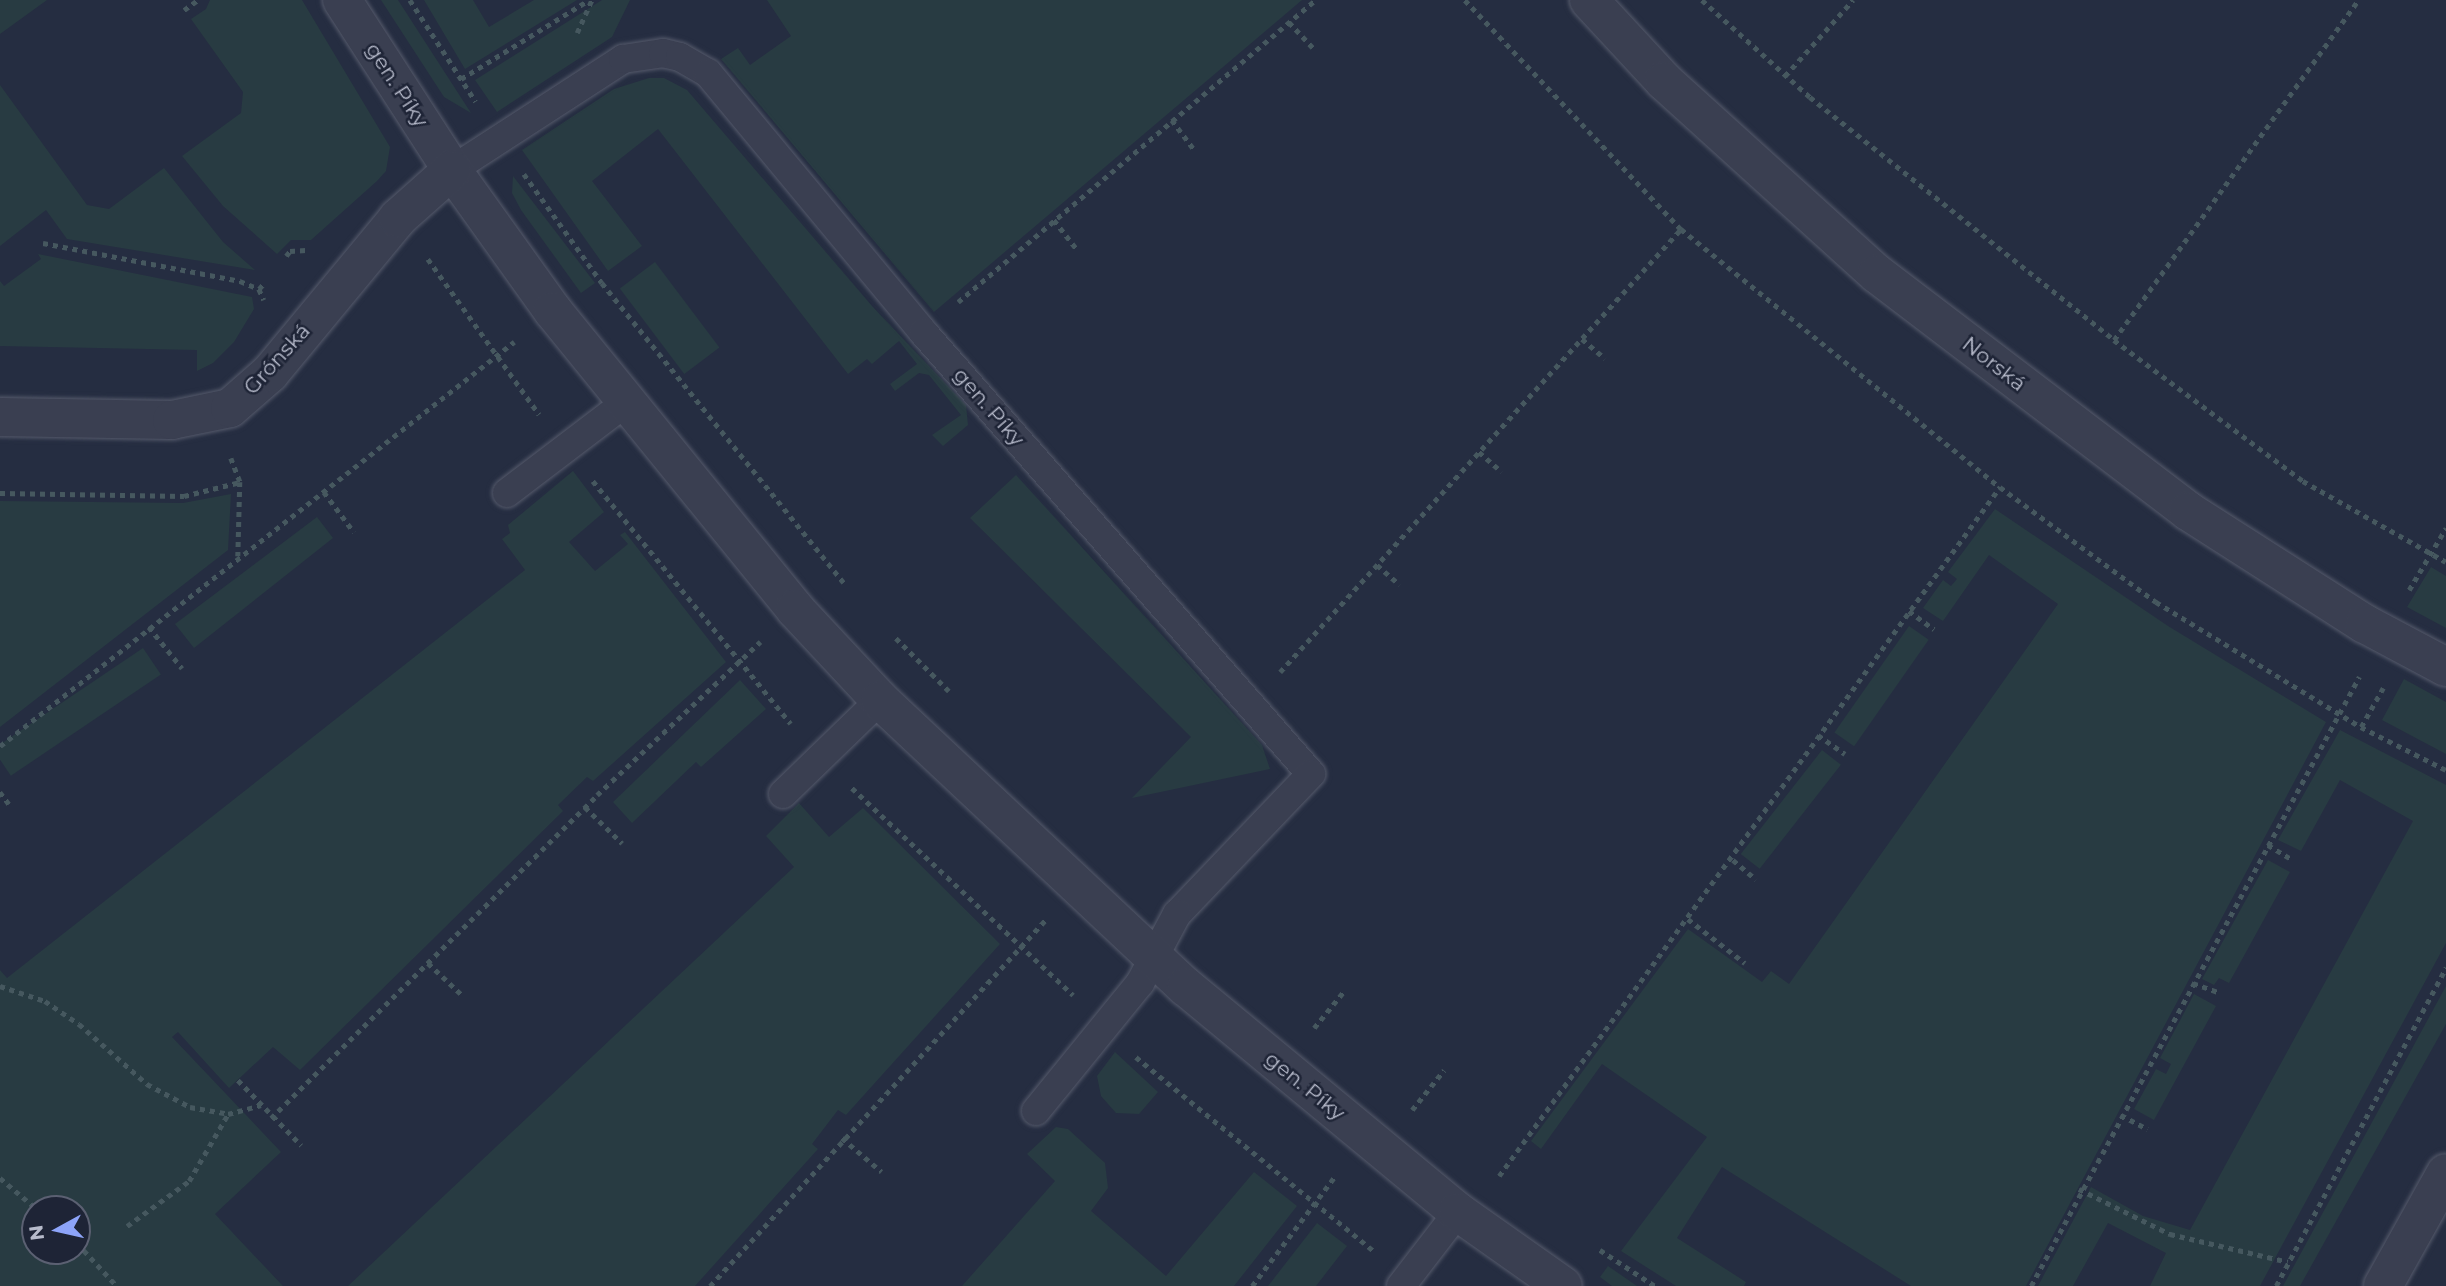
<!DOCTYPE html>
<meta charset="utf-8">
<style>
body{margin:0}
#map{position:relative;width:2446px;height:1286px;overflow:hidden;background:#252d41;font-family:Montserrat,sans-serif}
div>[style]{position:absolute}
.green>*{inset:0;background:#283b42;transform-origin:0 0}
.path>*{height:4.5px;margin-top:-2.25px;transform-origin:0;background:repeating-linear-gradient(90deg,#46585f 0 5px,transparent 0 10px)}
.roads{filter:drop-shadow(0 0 2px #555a6b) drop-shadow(0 0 2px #555a6b)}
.lane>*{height:28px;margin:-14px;padding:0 14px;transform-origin:14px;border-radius:14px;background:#3a3f51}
.street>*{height:38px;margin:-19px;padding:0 19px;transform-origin:19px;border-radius:19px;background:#3a3f51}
span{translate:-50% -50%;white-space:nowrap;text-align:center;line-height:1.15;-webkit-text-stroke:5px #1e2436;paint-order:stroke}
.street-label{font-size:21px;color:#b7bbcb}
.north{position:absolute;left:21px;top:1195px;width:70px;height:70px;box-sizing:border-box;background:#1e2436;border:2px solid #5b6072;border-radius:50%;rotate:262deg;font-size:19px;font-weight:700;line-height:28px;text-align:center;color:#b7bbcb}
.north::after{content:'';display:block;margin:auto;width:24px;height:32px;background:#8da4f9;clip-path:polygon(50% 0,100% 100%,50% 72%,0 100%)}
</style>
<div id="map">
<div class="green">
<div style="clip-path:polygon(0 0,47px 0,0 34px)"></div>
<div style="clip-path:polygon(210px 0,302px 0,390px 147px,386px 171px,377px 181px,311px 240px,291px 240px,277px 254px,223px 206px,182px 156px,241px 113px,243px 92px,191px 19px,206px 9px)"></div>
<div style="clip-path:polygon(381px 0,398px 0,471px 113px,444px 97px)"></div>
<div style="clip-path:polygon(424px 0,473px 0,489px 27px,534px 0,577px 0,465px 69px)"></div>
<div style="clip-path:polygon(602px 0,630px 0,612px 37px,497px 112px,475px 80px)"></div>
<div style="clip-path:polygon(767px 0,1302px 0,934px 312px,721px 59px,738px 48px,750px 65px,791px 36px)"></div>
<div style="clip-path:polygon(649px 78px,664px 78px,687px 90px,872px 306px,966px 405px,968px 425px,943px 446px,932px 435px,961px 415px,929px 375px,919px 373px,895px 391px,890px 384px,917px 364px,899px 341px,872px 364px,867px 359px,848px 374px,658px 129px,592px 181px,642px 246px,608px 271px,522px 150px,614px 89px)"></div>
<div style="clip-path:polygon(0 85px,87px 205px,109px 209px,164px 168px,223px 242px,255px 270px,67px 239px,46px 210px,0 246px)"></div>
<div style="clip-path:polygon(513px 176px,595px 283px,581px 293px,521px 210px,512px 193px)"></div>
<div style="clip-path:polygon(38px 254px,252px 297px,254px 309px,234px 342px,213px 363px,197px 371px,197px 350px,0 346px,0 281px,4px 286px,41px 259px)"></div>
<div style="left:655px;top:262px;width:107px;height:44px;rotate:53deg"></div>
<div style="clip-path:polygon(evenodd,573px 471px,604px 512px,569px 542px,595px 571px,628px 544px,620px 535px,625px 532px,726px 662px,593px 781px,587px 777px,558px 805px,563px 811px,300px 1070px,273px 1047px,229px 1088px,178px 1032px,172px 1037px,281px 1152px,215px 1214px,283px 1286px,0 1286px,0 970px,7px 978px,525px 570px,502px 539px,510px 533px,508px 525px,573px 471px,77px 1209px,77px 1251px,35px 1251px,35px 1209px,77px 1209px)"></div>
<div style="clip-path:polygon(1016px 475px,1262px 745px,1270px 769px,1132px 798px,1191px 737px,970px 518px)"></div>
<div style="clip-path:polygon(231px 494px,228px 550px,0 727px,0 501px,183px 503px)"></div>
<div style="clip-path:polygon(1995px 509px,2168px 626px,2326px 722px,2026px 1286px,1911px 1286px,1722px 1167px,1677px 1238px,1746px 1282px,1744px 1286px,1676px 1286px,1621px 1251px,1707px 1137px,1602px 1064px,1541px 1149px,1531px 1141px,1688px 929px,1762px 982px,1771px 971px,1789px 984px,2058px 604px,1989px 555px,1943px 621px,1923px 608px,1943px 580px,1951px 586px,1957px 579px,1948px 572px)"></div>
<div style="clip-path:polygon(317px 517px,333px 538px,194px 648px,175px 624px)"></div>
<div style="clip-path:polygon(2431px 567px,2446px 576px,2446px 628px,2407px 607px)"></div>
<div style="left:1909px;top:626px;width:24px;height:130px;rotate:35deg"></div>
<div style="left:143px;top:648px;width:32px;height:181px;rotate:56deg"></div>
<div style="clip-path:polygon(2404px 679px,2446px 702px,2446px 754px,2382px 720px)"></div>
<div style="clip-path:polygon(740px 680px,766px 709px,701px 767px,696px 762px,632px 823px,613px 802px)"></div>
<div style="clip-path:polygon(2340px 730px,2446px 785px,2446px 943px,2260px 1286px,2150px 1286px,2166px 1253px,2108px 1223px,2073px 1286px,2038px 1286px,2091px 1187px,2143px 1216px,2190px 1230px,2413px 821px,2340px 780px,2301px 851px,2278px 840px)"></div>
<div style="left:1822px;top:750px;width:24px;height:132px;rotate:38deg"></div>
<div style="clip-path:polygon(799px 803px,829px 837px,863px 808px,1000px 944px,846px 1115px,838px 1110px,812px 1144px,818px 1149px,695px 1286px,348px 1286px,794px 867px,766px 836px)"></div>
<div style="clip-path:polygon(2268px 860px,2290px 872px,2229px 983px,2219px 978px,2214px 985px,2202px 979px)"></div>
<div style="clip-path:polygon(2446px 986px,2446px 1024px,2300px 1286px,2283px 1286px)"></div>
<div style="clip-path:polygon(2194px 994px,2216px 1006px,2154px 1120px,2134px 1109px,2156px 1069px,2166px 1074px,2171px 1064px,2160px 1058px)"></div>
<div style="clip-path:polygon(1115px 1052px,1158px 1092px,1139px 1114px,1116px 1113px,1101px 1096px,1097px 1076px)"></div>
<div style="clip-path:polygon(1056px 1127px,1068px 1129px,1105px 1163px,1108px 1188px,1091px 1211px,1166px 1276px,1254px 1172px,1297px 1206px,1234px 1286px,962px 1286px,1055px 1181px,1027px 1154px)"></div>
<div style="clip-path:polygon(1317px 1223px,1347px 1246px,1316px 1286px,1268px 1286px)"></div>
<div style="clip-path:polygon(1608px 1266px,1637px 1286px,1612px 1286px,1600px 1277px)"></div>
</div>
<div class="path">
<div style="left:410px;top:0;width:121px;rotate:57.1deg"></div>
<div style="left:1465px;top:0;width:315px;rotate:46.7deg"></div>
<div style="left:1681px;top:229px;width:410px;rotate:39deg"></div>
<div style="left:2000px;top:487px;width:194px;rotate:36.4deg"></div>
<div style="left:2156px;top:602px;width:240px;rotate:31.4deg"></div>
<div style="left:2361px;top:727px;width:95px;rotate:26.8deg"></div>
<div style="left:1702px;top:0;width:145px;rotate:41.9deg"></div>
<div style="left:1810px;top:97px;width:389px;rotate:38.6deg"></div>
<div style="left:2114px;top:340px;width:236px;rotate:36.7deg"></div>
<div style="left:2303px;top:481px;width:164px;rotate:29.5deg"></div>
<div style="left:184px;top:10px;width:17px;rotate:-36deg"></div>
<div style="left:1289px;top:22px;width:35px;rotate:47deg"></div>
<div style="left:577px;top:33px;width:36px;rotate:-66deg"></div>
<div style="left:1785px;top:76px;width:102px;rotate:-48.2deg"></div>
<div style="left:461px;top:79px;width:150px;rotate:-31.7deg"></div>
<div style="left:1172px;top:120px;width:36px;rotate:53deg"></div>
<div style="left:524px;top:174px;width:134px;rotate:54.4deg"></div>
<div style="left:602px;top:283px;width:385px;rotate:51.1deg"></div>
<div style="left:1054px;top:220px;width:37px;rotate:52deg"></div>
<div style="left:43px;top:243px;width:201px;rotate:10.9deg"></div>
<div style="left:240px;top:281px;width:21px;rotate:23deg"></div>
<div style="left:259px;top:289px;width:12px;rotate:66deg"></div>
<div style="left:286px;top:256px;width:6px;rotate:-51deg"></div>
<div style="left:290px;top:251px;width:16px;rotate:-4deg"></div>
<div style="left:428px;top:259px;width:191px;rotate:54.4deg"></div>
<div style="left:259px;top:289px;width:9px;rotate:-49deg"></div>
<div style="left:958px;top:302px;width:468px;rotate:-40.2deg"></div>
<div style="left:1582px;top:339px;width:30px;rotate:40deg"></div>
<div style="left:2114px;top:340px;width:418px;rotate:-54.3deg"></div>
<div style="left:1479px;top:452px;width:30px;rotate:41deg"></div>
<div style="left:231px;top:458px;width:26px;rotate:69deg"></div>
<div style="left:240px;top:482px;width:74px;rotate:91.5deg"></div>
<div style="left:593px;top:481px;width:313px;rotate:50.8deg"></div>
<div style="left:324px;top:492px;width:50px;rotate:53.1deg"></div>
<div style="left:0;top:493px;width:184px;rotate:0.9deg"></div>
<div style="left:184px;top:496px;width:58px;rotate:-14deg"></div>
<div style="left:1377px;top:565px;width:30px;rotate:41deg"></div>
<div style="left:2409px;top:590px;width:72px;rotate:-59.2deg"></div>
<div style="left:1909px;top:611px;width:31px;rotate:36deg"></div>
<div style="left:149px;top:627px;width:53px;rotate:51.2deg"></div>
<div style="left:896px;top:638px;width:75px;rotate:45deg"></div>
<div style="left:1280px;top:672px;width:598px;rotate:-47.85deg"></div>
<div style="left:2361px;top:727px;width:45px;rotate:-60.6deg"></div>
<div style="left:1818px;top:735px;width:33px;rotate:35deg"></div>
<div style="left:0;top:746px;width:654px;rotate:-38.17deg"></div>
<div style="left:852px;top:788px;width:303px;rotate:43.1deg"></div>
<div style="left:0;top:792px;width:15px;rotate:53deg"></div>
<div style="left:585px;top:807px;width:52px;rotate:44.2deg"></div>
<div style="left:2268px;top:845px;width:29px;rotate:31deg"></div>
<div style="left:1733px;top:860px;width:30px;rotate:40deg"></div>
<div style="left:1688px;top:919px;width:72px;rotate:37.7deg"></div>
<div style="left:428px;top:963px;width:45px;rotate:43.2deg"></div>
<div style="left:2193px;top:983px;width:29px;rotate:20deg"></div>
<div style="left:0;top:986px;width:47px;rotate:18.4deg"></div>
<div style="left:45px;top:1001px;width:41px;rotate:34.1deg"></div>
<div style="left:79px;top:1024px;width:91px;rotate:41.4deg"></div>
<div style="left:147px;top:1084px;width:49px;rotate:28.1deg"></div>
<div style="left:190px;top:1107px;width:39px;rotate:10deg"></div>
<div style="left:228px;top:1114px;width:34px;rotate:-15deg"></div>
<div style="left:1314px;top:1028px;width:49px;rotate:-50.8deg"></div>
<div style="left:1136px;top:1057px;width:306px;rotate:39.2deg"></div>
<div style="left:238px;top:1080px;width:91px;rotate:45.9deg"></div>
<div style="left:1412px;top:1110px;width:51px;rotate:-51.3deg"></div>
<div style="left:2121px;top:1115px;width:30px;rotate:28deg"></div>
<div style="left:271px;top:1118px;width:459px;rotate:-44.7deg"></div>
<div style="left:597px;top:795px;width:224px;rotate:-43.2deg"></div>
<div style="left:842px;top:1138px;width:52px;rotate:40.4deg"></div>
<div style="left:1499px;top:1176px;width:852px;rotate:-53.98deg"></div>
<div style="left:0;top:1178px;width:48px;rotate:40deg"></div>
<div style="left:2079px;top:1189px;width:102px;rotate:26.3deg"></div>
<div style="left:2170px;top:1234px;width:121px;rotate:13.3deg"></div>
<div style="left:127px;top:1226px;width:77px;rotate:-36deg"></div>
<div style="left:189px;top:1181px;width:78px;rotate:-59.8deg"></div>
<div style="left:77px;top:1243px;width:59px;rotate:47.1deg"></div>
<div style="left:1600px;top:1250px;width:66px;rotate:33.2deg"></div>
<div style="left:710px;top:1286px;width:496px;rotate:-47.5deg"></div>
<div style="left:1252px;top:1286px;width:139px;rotate:-52.9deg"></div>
<div style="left:2031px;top:1286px;width:692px;rotate:-61.69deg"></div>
<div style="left:2276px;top:1286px;width:361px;rotate:-61.9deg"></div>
</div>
<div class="roads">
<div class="lane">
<div style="left:452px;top:170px;width:204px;rotate:-33deg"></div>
<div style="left:623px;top:59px;width:40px;rotate:-8.5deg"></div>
<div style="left:663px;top:53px;width:17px;rotate:13deg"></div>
<div style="left:680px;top:57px;width:32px;rotate:30deg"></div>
<div style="left:708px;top:73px;width:337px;rotate:50.3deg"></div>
<div style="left:923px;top:332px;width:588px;rotate:48.72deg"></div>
<div style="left:1311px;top:774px;width:194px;rotate:133.7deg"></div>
<div style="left:1177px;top:914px;width:78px;rotate:118.2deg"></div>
<div style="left:1140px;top:983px;width:165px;rotate:129.1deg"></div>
<div style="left:507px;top:493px;width:147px;rotate:-37.3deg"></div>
<div style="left:783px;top:794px;width:135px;rotate:-44.1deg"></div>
<div style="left:1401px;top:1286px;width:93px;rotate:-52.4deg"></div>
</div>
<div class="street">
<div style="left:342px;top:0;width:202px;rotate:57.1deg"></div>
<div style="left:452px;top:170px;width:173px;rotate:54.4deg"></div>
<div style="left:553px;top:311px;width:384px;rotate:50.9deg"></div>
<div style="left:795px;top:609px;width:125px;rotate:47deg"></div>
<div style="left:880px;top:700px;width:420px;rotate:43.2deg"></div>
<div style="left:1186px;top:987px;width:353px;rotate:39.6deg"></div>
<div style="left:1458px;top:1212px;width:128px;rotate:35.2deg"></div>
<div style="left:1589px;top:0;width:110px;rotate:47.2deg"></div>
<div style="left:1664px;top:81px;width:287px;rotate:42.2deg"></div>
<div style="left:1877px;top:274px;width:391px;rotate:37.3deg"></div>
<div style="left:2188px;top:511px;width:210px;rotate:32.6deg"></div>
<div style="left:2365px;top:624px;width:92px;rotate:28deg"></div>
<div style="left:0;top:417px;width:172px;rotate:1deg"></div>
<div style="left:172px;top:420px;width:59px;rotate:-11.7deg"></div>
<div style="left:230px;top:408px;width:53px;rotate:-41.2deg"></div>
<div style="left:270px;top:373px;width:201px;rotate:-50.4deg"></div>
<div style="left:398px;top:218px;width:72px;rotate:-41.6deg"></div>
<div style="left:2383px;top:1286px;width:129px;rotate:-60.9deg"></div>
</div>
</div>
<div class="street-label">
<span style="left:397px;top:85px;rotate:57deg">gen. Píky</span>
<span style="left:277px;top:359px;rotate:-48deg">Grónská</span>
<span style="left:1994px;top:364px;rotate:38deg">Norská</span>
<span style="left:989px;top:407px;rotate:49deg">gen. Píky</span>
<span style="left:1305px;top:1086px;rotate:39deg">gen. Píky</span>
</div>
<div class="north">N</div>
</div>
